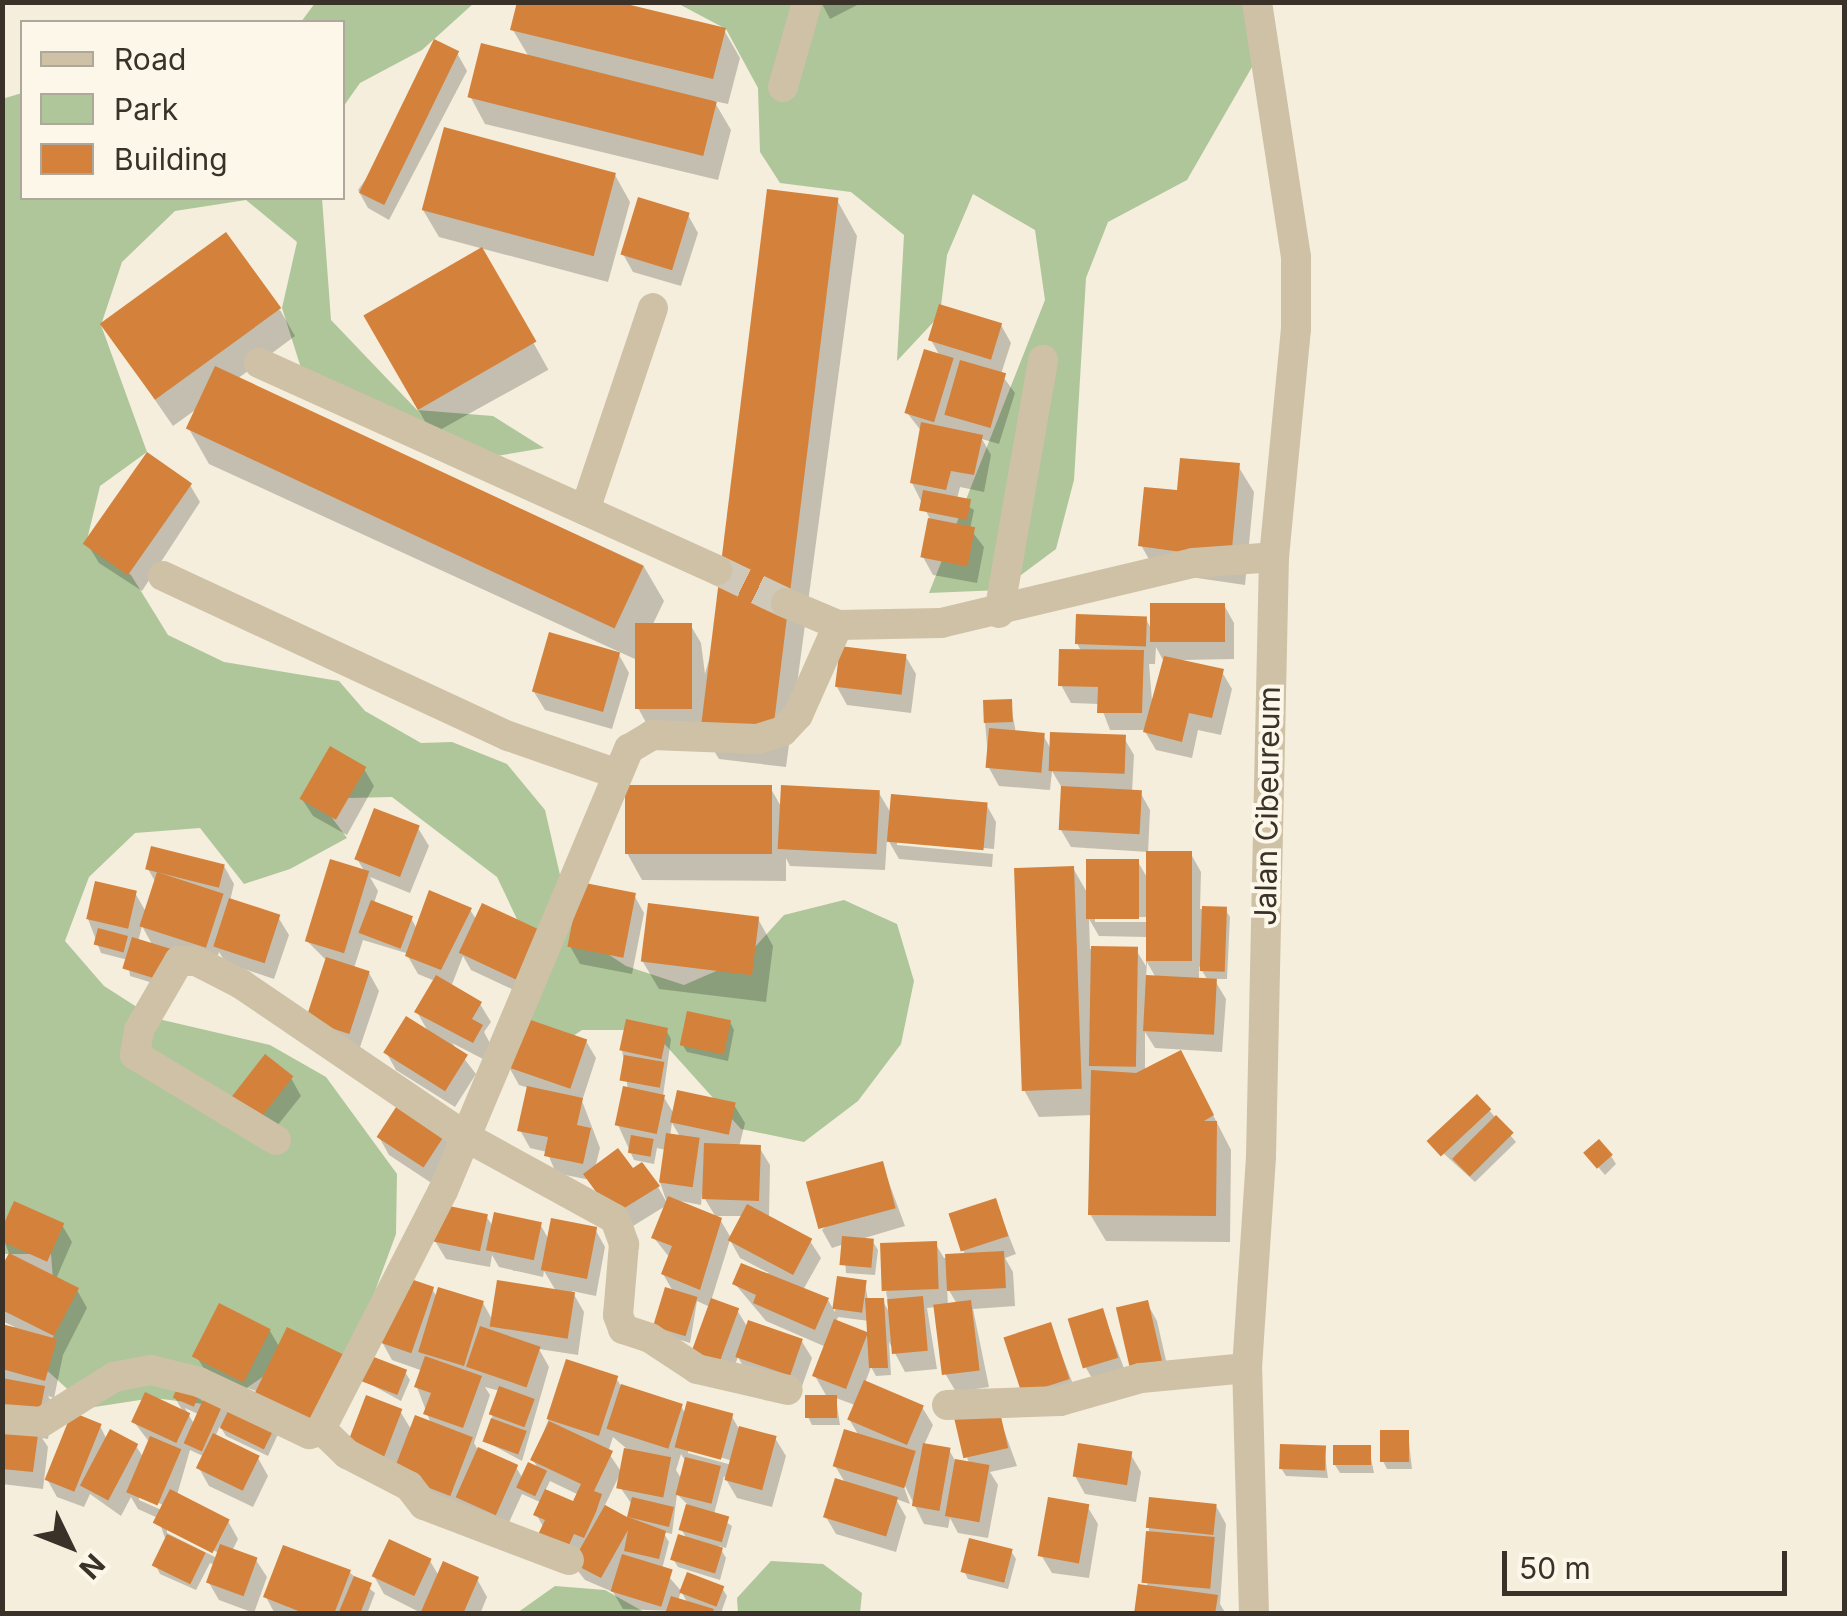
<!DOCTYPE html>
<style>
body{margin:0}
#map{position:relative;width:1847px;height:1616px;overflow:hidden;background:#f5eedc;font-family:Inter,sans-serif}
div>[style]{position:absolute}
.green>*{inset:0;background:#aec69a}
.shadow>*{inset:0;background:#0003;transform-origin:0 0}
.building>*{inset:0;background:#d4813b;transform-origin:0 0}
.minor-tunnel>*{height:30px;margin-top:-15px;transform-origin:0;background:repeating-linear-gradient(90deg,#d0c8b8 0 30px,transparent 0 45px)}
.minor>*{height:30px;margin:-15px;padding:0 15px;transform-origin:15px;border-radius:15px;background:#cfc1a6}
span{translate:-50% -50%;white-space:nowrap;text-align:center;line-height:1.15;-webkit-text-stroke:8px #fcf7e9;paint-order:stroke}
.street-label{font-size:30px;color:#3a3128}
.frame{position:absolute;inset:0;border:5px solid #3a3128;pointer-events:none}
.legend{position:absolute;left:20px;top:20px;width:325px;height:180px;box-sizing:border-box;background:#fcf7e9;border:2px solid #aea89c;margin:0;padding:12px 18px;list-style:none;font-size:30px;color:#3a3128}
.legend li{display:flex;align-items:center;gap:20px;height:50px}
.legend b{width:50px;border:2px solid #aea89c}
.north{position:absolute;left:20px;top:1496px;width:100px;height:100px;-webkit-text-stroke:8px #fcf7e9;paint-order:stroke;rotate:133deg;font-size:28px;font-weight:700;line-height:40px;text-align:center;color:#3a3128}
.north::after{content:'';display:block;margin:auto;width:35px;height:45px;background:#3a3128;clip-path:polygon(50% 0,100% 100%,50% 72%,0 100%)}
.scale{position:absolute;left:1502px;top:1551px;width:285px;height:45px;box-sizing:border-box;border:5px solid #3a3128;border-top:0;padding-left:12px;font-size:30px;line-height:35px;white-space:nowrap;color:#3a3128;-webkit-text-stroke:8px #fcf7e9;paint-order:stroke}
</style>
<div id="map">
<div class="green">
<div style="clip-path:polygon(315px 3px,474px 3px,422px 50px,360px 83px,343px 107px,342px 22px,301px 22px)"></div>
<div style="clip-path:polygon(677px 3px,1264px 3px,1252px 67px,1187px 180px,1108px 222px,1086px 278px,1074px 480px,1056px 549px,1001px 590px,929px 593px,1045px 300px,1035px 230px,973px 194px,947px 255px,940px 315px,897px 361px,904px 235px,851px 192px,780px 183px,760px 152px,758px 88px,726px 29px)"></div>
<div style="clip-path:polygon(22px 93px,22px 198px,322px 198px,331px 320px,417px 410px,493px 416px,544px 448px,479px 459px,301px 368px,282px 308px,297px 242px,246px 200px,175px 211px,122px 262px,101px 325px,147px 452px,100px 486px,86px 544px,131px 575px,168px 635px,224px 662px,339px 681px,365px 711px,421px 743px,452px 742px,507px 764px,545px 810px,573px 931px,626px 966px,684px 985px,744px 959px,784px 915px,844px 900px,897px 924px,914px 981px,901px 1044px,858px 1101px,804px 1142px,741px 1129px,652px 1030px,582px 1030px,527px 1067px,526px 938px,497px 877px,392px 797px,348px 798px,330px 815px,347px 838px,290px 869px,244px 884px,200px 828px,135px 833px,89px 877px,65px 941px,104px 986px,154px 1018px,270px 1045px,326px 1077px,397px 1174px,396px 1234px,346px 1370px,264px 1376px,221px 1406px,153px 1398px,88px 1408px,39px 1363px,57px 1330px,51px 1254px,3px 1254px,2px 99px)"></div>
<div style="clip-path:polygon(771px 1561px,823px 1564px,862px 1593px,860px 1613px,738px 1613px,737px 1598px)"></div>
<div style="clip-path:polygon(555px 1586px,605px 1590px,646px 1613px,517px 1613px)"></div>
</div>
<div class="shadow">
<div style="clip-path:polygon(821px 2px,863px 2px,830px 19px)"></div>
<div style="clip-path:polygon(513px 30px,724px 30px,740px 58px,728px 104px,714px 101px,731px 130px,718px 180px,485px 124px,470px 96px,529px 57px)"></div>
<div style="clip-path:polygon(457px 53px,467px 71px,389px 220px,368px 208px,358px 190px)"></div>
<div style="clip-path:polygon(615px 175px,630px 202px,608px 282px,439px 237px,423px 210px)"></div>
<div style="clip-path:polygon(837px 200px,857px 236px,786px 767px,719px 759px,699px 726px,648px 726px,638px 708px,637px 660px,209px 464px,189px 429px,198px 408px,173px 426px,104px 326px,280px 310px,295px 336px,237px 379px,643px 565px,664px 601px,652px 626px,691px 626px,701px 643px,705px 674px)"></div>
<div style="clip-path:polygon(688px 215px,698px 233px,681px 286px,633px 272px,623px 254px)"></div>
<div style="left:482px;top:250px;width:137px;height:133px;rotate:61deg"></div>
<div style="clip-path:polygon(1001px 325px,1011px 343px,1001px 374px,1015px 393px,999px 444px,982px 439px,991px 455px,984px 492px,960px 487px,957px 499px,974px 510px,970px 529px,984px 547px,977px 583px,933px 575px,923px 557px,930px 519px,912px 483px,922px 432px,908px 414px,940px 356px,931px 340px)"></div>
<div style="clip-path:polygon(1238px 466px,1254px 492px,1245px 585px,1156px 572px,1141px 545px)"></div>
<div style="clip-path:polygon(190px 485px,200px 502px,142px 591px,99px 563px,88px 545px)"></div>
<div style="clip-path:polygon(evenodd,1224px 605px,1234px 623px,1234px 659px,1181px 660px,1222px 672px,1232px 689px,1221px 735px,1198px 730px,1192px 758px,1156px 750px,1144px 730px,1110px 730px,1100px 704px,1071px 703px,1061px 685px,1081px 651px,1077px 643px,1146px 619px,1153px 632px,1224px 605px,1156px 647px,1164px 662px,1152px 701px,1149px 664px,1155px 664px,1156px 647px)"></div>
<div style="clip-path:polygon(618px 653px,629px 673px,612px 729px,545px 710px,534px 692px)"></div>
<div style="clip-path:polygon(906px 657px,916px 674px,911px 713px,847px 705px,837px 687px)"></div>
<div style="clip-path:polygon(evenodd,1010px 701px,1016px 733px,1043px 735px,1052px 751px,1124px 738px,1134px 755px,1132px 792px,1140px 792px,1150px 810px,1148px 853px,1191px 854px,1201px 872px,1200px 909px,1225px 909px,1230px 917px,1227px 979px,1214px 979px,1226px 999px,1222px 1052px,1155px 1048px,1145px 1032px,1145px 1071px,1195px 1080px,1231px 1150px,1230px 1242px,1106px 1241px,1090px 1214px,1093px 1115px,1039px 1117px,1024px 1090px,1073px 868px,1089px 896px,1138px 862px,1148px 879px,1148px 852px,1071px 847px,1061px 830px,1062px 788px,1052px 771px,1050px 790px,999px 786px,989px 768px,985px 722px,1010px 701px,1095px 917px,1152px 917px,1152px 922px,1095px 922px,1095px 917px,1010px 701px,1089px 919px,1099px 936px,1146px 937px,1146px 966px,1136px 950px,1090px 949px,1089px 919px,1010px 701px,1147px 962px,1156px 978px,1146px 978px,1147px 962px,1010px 701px,1199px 966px,1204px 974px,1208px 981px,1199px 980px,1199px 966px)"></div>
<div style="clip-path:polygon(364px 769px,374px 786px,347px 835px,313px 816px,302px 799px)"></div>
<div style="clip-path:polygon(771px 789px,782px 808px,879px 793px,892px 815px,986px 804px,996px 822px,994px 849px,897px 840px,897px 845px,993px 854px,992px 867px,899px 859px,887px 838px,885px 870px,790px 866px,786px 858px,786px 881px,642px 880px,627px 853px)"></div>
<div style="clip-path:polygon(418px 828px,429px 846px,410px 893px,370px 877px,378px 891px,374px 903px,411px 918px,417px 929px,470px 910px,529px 997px,471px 970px,463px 956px,451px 987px,480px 1004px,491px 1022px,484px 1032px,491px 1045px,483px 1059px,452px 1043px,476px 1074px,455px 1107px,396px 1070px,386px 1052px,429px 1033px,417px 1012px,435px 981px,418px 974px,406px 953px,363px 940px,354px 968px,369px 973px,379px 991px,359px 1050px,317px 1037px,327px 961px,307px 941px,365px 872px,357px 859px)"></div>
<div style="clip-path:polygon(evenodd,224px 866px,234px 884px,230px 901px,278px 917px,289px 935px,274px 979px,226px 963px,219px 952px,215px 964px,168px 949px,166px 987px,130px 976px,128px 960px,101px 953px,88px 919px,135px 893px,146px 912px,156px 883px,148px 869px,224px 866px,142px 926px,153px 946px,138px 942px,142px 926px)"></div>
<div style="clip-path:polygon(634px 895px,644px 913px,632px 974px,580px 964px,570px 946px)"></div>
<div style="clip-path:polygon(758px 919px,773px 946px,766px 1002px,659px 989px,643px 962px)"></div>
<div style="clip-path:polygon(730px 1022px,734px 1030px,728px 1061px,687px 1052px,682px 1044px)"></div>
<div style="clip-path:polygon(evenodd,666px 1030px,671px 1039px,663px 1096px,674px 1114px,734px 1105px,745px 1123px,739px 1147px,759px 1147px,770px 1165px,769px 1218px,810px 1241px,821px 1258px,803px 1290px,828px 1300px,835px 1312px,839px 1278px,865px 1282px,868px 1301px,882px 1300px,891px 1315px,886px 1292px,935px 1243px,944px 1258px,966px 1256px,963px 1250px,995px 1201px,1016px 1254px,1005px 1258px,1013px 1272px,1015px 1306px,973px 1309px,989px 1387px,956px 1392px,946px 1375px,936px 1307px,927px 1308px,937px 1369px,905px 1372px,889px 1342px,891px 1375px,876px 1376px,871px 1367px,865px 1383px,922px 1407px,933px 1425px,924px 1445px,949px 1450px,956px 1462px,970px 1464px,967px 1458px,997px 1411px,1017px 1466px,990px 1472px,998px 1485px,988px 1538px,958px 1533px,950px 1518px,948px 1528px,924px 1524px,900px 1476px,910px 1504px,896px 1499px,906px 1517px,896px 1552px,836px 1534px,826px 1517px,846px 1484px,835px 1466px,859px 1436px,849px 1419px,855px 1405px,836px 1398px,840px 1425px,812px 1425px,808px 1417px,827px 1397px,815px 1376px,826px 1347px,766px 1321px,735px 1284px,769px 1273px,740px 1258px,730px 1240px,711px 1301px,737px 1310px,748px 1328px,801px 1340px,812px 1358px,800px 1392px,748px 1375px,738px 1357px,730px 1378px,705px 1370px,710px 1307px,697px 1301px,690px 1343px,661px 1334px,674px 1293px,663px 1274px,670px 1258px,654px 1238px,667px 1205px,625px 1231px,590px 1180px,556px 1173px,547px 1152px,530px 1148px,520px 1130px,529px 1088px,519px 1085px,509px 1067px,586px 1041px,596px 1058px,582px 1101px,600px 1148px,595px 1168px,632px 1171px,658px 1187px,667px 1203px,660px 1182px,666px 1150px,657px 1148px,654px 1164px,634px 1160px,618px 1125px,628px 1090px,622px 1050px,666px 1030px,672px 1123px,681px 1138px,670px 1136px,672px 1123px,666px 1030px,702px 1194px,717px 1219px,680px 1201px,701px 1205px,702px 1194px,666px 1030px,718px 1216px,743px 1216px,731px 1238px,718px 1216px,666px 1030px,947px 1287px,957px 1304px,948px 1306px,947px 1287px,666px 1030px,838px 1317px,869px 1321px,870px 1336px,836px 1323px,838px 1317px)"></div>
<div style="clip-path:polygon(291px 1078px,301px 1096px,265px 1141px,229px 1103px)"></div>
<div style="clip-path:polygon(1489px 1110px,1516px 1142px,1475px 1182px,1432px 1143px)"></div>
<div style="clip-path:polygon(445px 1134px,455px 1152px,433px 1184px,389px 1155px,379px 1137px)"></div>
<div style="clip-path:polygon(1587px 1154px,1611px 1156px,1616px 1164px,1605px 1175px)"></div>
<div style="clip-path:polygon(882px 1164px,905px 1226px,858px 1240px,873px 1242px,878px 1250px,875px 1275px,846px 1273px,844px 1244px,832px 1248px,822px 1230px)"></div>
<div style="clip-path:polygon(16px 1205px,62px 1225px,72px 1242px,56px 1279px,77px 1290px,87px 1308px,63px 1355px,54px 1398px,48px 1396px,54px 1406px,48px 1439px,42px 1438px,48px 1447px,43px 1489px,2px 1484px,2px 1326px,15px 1327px,2px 1321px,2px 1271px,10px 1256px,2px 1235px)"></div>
<div style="clip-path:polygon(evenodd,486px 1216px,494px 1228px,540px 1224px,549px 1240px,595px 1229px,605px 1247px,596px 1296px,572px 1291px,584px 1312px,578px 1355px,539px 1349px,549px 1367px,522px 1461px,485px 1441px,500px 1391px,485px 1387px,490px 1395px,474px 1443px,478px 1450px,516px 1467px,523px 1479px,539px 1470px,533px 1460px,549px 1418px,616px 1378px,621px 1386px,681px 1406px,686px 1415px,731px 1415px,739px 1429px,775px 1438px,786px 1456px,772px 1507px,737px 1498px,724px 1476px,714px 1514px,732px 1526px,726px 1548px,719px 1546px,726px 1558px,720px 1580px,678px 1567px,673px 1559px,687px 1539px,681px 1529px,688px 1505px,677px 1494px,672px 1534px,663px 1532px,669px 1542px,662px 1569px,682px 1592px,722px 1588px,727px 1596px,721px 1613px,623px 1609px,613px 1592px,585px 1580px,544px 1528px,536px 1514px,542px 1503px,522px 1494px,505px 1531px,359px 1463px,400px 1411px,412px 1431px,431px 1424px,417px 1387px,423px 1371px,392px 1360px,382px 1342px,432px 1289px,437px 1297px,483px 1303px,493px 1321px,556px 1291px,544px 1271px,543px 1277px,499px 1267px,492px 1255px,490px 1267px,446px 1259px,435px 1241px,486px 1216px,613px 1437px,627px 1449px,622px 1473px,608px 1452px,613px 1437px,486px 1216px,688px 1448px,733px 1461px,732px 1465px,688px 1453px,688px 1448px,486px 1216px,681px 1454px,686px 1462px,682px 1480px,676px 1470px,681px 1454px,486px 1216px,620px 1474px,620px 1487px,633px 1506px,629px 1521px,605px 1505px,620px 1474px,486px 1216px,550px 1481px,579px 1495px,575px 1505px,545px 1491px,550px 1481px,486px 1216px,681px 1591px,688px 1604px,678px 1601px,681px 1591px)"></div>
<div style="clip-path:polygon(1147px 1303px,1157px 1321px,1170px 1378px,1131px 1367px)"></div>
<div style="clip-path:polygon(1102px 1311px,1127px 1376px,1096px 1385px,1086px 1368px)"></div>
<div style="clip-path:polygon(1050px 1325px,1078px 1397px,1035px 1412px)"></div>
<div style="clip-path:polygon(evenodd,270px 1331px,280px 1348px,279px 1432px,268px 1456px,226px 1436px,220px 1426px,215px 1437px,258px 1458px,268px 1476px,253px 1507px,209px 1486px,199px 1468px,205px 1457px,190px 1450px,177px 1495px,228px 1521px,238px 1539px,232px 1551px,256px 1560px,267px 1577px,254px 1613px,219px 1600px,209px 1583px,215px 1565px,210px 1563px,196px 1590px,160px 1574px,156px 1566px,166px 1541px,158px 1518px,138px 1509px,131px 1497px,121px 1516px,90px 1494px,84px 1507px,57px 1497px,47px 1479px,100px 1426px,107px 1440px,136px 1446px,143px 1457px,150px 1443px,134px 1422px,184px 1413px,175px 1398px,198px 1394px,203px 1403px,259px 1392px,207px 1374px,197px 1357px,270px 1331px,185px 1408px,198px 1414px,194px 1424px,185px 1408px,270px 1331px,139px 1495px,168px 1507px,166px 1512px,139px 1500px,139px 1495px,270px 1331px,167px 1527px,225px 1556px,223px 1561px,167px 1533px,167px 1527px)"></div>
<div style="clip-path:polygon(405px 1372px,410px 1380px,401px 1401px,359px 1378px)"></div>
<div style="clip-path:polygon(1408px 1433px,1412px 1469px,1387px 1469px,1383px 1461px)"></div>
<div style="clip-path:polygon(1369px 1448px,1374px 1473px,1340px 1473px,1335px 1465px)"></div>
<div style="clip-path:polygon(1324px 1449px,1328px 1478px,1286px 1476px,1281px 1468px)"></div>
<div style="clip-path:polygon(1131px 1455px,1141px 1472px,1136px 1502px,1085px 1494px,1075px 1476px)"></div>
<div style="clip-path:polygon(1087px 1506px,1098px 1524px,1089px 1578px,1052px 1573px,1041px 1555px)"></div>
<div style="clip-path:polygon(1216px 1506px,1226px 1524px,1220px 1604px,1226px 1614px,1136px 1614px,1147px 1588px,1149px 1527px)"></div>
<div style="clip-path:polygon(1011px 1551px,1016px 1559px,1008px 1589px,968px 1579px,964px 1571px)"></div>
<div style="clip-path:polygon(430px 1561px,439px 1576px,477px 1579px,487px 1597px,480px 1614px,423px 1614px,384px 1594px,374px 1576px)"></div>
<div style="clip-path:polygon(349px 1572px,375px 1593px,367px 1614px,275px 1614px,266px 1597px)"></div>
</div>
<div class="building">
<div style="clip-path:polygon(517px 2px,618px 2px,726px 28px,713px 79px,510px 30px)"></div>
<div style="left:434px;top:39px;width:28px;height:171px;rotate:26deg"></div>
<div style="left:481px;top:43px;width:243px;height:56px;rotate:14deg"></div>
<div style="left:444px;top:127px;width:178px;height:86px;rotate:15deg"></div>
<div style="left:767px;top:189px;width:72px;height:540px;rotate:7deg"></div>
<div style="left:638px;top:197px;width:54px;height:60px;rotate:17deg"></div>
<div style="left:226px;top:232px;width:94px;height:156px;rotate:54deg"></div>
<div style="left:482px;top:247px;width:109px;height:137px;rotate:60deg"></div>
<div style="left:939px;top:304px;width:66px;height:38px;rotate:17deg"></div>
<div style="left:924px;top:349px;width:31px;height:67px;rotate:17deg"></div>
<div style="left:960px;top:360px;width:48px;height:57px;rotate:16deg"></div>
<div style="left:215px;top:366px;width:473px;height:69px;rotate:25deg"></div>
<div style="clip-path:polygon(921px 422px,983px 435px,974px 475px,951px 471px,946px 490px,910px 483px)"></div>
<div style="left:147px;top:452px;width:55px;height:112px;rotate:35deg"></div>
<div style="clip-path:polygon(1180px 458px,1240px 463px,1231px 559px,1138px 546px,1144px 487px,1177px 490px)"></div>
<div style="left:923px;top:490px;width:49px;height:21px;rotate:11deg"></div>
<div style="left:928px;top:518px;width:48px;height:40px;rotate:11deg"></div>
<div style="left:1225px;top:603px;width:39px;height:75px;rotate:90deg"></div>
<div style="left:1076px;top:614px;width:71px;height:30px;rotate:2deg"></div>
<div style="left:635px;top:623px;width:57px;height:86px"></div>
<div style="left:549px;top:632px;width:74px;height:62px;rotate:16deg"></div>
<div style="left:840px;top:646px;width:67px;height:41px;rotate:7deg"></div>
<div style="clip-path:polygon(1059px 649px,1144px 650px,1142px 713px,1097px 713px,1098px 687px,1058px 686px)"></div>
<div style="clip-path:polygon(1164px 656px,1224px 669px,1212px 718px,1189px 713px,1182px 742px,1143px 732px)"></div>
<div style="left:1012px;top:699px;width:23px;height:29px;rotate:88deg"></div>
<div style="left:989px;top:728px;width:56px;height:40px;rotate:5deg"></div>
<div style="left:1050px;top:732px;width:76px;height:39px;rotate:2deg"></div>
<div style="left:330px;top:746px;width:42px;height:61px;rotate:30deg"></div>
<div style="left:625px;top:785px;width:147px;height:69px"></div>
<div style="left:781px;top:785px;width:99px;height:64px;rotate:3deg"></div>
<div style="left:1061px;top:786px;width:81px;height:44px;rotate:3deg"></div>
<div style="left:891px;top:794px;width:97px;height:48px;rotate:5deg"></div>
<div style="left:374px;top:808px;width:49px;height:55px;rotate:21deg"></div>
<div style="left:151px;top:846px;width:76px;height:24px;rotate:14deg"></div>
<div style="left:1146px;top:851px;width:46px;height:110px"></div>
<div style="left:330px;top:859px;width:41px;height:86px;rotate:17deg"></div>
<div style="left:1086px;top:859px;width:53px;height:60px"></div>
<div style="left:1074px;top:866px;width:223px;height:60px;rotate:88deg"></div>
<div style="left:157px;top:872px;width:70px;height:57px;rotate:18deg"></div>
<div style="left:95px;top:881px;width:43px;height:39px;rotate:13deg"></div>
<div style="left:580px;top:882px;width:57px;height:66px;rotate:11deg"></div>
<div style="clip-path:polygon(429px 890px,472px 908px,441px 970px,405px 956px)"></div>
<div style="left:229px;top:898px;width:54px;height:51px;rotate:18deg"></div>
<div style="left:371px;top:900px;width:45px;height:35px;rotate:21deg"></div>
<div style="left:482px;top:903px;width:67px;height:55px;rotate:25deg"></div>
<div style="left:648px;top:903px;width:112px;height:59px;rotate:7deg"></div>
<div style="left:1202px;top:906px;width:25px;height:65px;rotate:2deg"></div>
<div style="left:98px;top:928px;width:31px;height:17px;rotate:15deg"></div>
<div style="left:132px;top:937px;width:41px;height:33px;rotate:17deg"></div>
<div style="left:1091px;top:946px;width:47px;height:120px;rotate:1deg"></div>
<div style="left:326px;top:957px;width:46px;height:66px;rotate:18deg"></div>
<div style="clip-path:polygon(436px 975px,482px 1002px,472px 1019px,483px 1025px,473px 1043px,414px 1012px)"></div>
<div style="left:1146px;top:975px;width:71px;height:56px;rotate:3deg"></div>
<div style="left:687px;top:1011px;width:45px;height:35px;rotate:12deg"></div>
<div style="left:406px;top:1016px;width:73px;height:43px;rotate:32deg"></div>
<div style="left:522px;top:1017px;width:69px;height:52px;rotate:19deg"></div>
<div style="left:626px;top:1019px;width:43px;height:32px;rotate:12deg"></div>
<div style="clip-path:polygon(1181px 1050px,1214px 1115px,1204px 1121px,1217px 1121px,1216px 1216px,1088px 1215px,1091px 1070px,1136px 1073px)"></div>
<div style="left:265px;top:1054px;width:36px;height:63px;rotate:38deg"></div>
<div style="left:624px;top:1055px;width:41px;height:26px;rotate:10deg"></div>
<div style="clip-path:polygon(527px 1086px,583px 1098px,577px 1125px,591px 1128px,583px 1164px,544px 1156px,548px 1137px,517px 1131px)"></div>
<div style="left:623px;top:1086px;width:43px;height:40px;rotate:12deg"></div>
<div style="left:677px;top:1090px;width:60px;height:33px;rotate:12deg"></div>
<div style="left:1477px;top:1094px;width:21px;height:69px;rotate:47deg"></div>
<div style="left:400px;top:1101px;width:56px;height:43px;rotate:33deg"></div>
<div style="left:1496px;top:1115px;width:25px;height:62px;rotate:45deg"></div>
<div style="left:666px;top:1133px;width:34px;height:50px;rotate:8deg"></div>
<div style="left:631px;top:1135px;width:23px;height:18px;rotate:10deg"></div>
<div style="left:1599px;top:1139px;width:21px;height:21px;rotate:49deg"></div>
<div style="left:704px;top:1143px;width:57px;height:56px;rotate:2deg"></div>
<div style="clip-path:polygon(618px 1148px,633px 1168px,642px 1162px,660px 1186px,613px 1215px,583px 1174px)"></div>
<div style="left:883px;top:1161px;width:49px;height:80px;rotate:75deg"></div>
<div style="clip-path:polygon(668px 1196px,722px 1218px,700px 1290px,661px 1274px,672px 1246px,651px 1238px)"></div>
<div style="left:996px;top:1198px;width:40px;height:50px;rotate:72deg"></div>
<div style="left:14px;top:1201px;width:55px;height:42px;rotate:24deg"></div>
<div style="left:440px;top:1204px;width:49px;height:38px;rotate:12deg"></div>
<div style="left:747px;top:1204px;width:74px;height:41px;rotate:28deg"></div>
<div style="left:494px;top:1212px;width:49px;height:39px;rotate:12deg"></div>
<div style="left:551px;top:1218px;width:47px;height:53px;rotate:11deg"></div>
<div style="left:842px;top:1236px;width:32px;height:29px;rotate:5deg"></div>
<div style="left:937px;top:1241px;width:48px;height:57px;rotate:88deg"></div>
<div style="left:1004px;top:1251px;width:37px;height:59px;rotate:87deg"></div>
<div style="clip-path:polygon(9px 1253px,79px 1288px,54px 1336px,2px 1310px,2px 1266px)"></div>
<div style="clip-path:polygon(741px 1263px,829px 1298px,815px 1330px,753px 1303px,756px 1295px,732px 1284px)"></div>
<div style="left:402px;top:1276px;width:34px;height:70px;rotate:19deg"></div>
<div style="left:837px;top:1276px;width:30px;height:33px;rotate:8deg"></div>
<div style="left:497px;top:1280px;width:79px;height:47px;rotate:9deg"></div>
<div style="left:438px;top:1287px;width:48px;height:68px;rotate:17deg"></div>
<div style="left:665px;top:1287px;width:34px;height:41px;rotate:17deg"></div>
<div style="left:923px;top:1296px;width:55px;height:36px;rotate:85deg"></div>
<div style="left:711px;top:1298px;width:30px;height:57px;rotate:20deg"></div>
<div style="clip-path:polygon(865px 1298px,884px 1298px,888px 1368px,869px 1368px,867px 1335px,846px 1389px,812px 1376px,834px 1319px,867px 1332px)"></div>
<div style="left:971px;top:1300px;width:71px;height:38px;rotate:83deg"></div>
<div style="left:1148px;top:1300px;width:62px;height:33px;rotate:77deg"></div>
<div style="left:219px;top:1303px;width:58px;height:60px;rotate:27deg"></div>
<div style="left:1103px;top:1308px;width:52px;height:37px;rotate:73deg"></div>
<div style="left:748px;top:1320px;width:58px;height:39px;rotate:19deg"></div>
<div style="left:1051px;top:1322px;width:60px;height:50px;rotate:72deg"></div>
<div style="clip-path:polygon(2px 1324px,57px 1339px,45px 1381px,2px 1369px)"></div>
<div style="left:480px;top:1326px;width:64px;height:43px;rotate:19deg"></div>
<div style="left:287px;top:1327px;width:68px;height:81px;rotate:26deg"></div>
<div style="left:366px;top:1354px;width:44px;height:27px;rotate:21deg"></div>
<div style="clip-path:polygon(425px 1356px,482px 1376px,463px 1428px,423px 1414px,431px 1393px,414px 1387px)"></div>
<div style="left:566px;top:1359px;width:55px;height:63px;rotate:18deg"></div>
<div style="clip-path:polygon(2px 1378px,45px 1386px,38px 1422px,2px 1415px)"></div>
<div style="left:864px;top:1380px;width:65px;height:43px;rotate:23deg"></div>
<div style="left:179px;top:1383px;width:23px;height:16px;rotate:23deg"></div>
<div style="left:621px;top:1384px;width:65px;height:47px;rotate:18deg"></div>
<div style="left:499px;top:1386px;width:38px;height:30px;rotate:20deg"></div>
<div style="left:145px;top:1392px;width:50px;height:33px;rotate:25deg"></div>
<div style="left:206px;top:1393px;width:20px;height:55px;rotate:24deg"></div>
<div style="left:366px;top:1395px;width:39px;height:54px;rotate:21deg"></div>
<div style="left:805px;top:1395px;width:32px;height:23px"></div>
<div style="left:233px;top:1401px;width:49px;height:30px;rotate:26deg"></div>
<div style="left:687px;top:1401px;width:48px;height:48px;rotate:15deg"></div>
<div style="left:999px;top:1408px;width:41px;height:46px;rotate:77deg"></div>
<div style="left:72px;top:1412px;width:32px;height:73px;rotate:22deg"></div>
<div style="left:415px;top:1415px;width:62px;height:63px;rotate:21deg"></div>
<div style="left:491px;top:1418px;width:38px;height:25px;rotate:20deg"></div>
<div style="clip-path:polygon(549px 1421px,613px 1451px,594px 1491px,602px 1494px,596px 1512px,584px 1538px,574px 1534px,564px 1556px,534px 1543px,545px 1520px,533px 1515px,545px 1489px,573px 1501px,581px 1484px,530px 1460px)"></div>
<div style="clip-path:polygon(2px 1423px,39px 1427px,33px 1472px,2px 1469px)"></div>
<div style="left:739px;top:1426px;width:39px;height:56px;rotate:15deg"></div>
<div style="left:110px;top:1429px;width:32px;height:64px;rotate:28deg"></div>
<div style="left:844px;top:1429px;width:75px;height:39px;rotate:17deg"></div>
<div style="left:1380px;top:1430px;width:29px;height:32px"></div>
<div style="left:213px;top:1433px;width:52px;height:39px;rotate:26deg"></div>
<div style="left:150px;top:1436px;width:34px;height:61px;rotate:23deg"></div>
<div style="left:923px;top:1443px;width:28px;height:64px;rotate:10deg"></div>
<div style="left:1078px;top:1443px;width:55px;height:34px;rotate:9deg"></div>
<div style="left:1280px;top:1444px;width:46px;height:25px;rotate:2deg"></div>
<div style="left:1333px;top:1445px;width:38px;height:20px"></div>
<div style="left:478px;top:1447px;width:44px;height:55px;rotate:24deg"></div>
<div style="left:624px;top:1448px;width:48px;height:41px;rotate:11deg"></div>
<div style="left:685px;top:1457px;width:37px;height:39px;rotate:14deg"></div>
<div style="left:955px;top:1459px;width:35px;height:58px;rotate:10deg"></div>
<div style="left:528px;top:1462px;width:21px;height:28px;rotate:25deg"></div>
<div style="left:835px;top:1478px;width:66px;height:41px;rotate:17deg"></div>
<div style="left:170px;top:1489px;width:67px;height:38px;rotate:27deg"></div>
<div style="clip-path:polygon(632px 1497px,674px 1507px,669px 1527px,628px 1517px,666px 1531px,659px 1559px,624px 1551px,628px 1530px,601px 1578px,572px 1563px,605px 1505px,627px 1517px)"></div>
<div style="left:1048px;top:1497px;width:42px;height:60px;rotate:10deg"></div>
<div style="left:1149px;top:1497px;width:68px;height:31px;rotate:6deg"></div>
<div style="left:686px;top:1504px;width:45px;height:27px;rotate:16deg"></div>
<div style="left:1146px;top:1531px;width:69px;height:52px;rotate:5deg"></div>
<div style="left:167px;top:1534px;width:43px;height:35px;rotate:26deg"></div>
<div style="left:678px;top:1534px;width:47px;height:27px;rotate:17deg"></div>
<div style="left:969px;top:1538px;width:45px;height:35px;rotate:14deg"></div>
<div style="left:389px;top:1539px;width:47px;height:41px;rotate:25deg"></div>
<div style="left:220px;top:1544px;width:40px;height:41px;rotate:20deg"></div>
<div style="clip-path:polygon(283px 1545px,351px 1570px,334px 1614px,306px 1614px,263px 1597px)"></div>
<div style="left:622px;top:1554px;width:53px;height:39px;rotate:17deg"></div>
<div style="clip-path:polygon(443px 1561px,479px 1577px,463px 1614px,420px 1614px)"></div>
<div style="left:687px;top:1572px;width:40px;height:22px;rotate:21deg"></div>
<div style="clip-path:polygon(354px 1576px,372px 1583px,360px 1614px,338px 1614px)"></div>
<div style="clip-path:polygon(1138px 1584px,1218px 1595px,1215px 1614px,1134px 1614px)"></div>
<div style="clip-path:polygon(671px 1596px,714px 1609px,712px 1614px,665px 1614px)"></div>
</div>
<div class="minor-tunnel">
<div style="left:717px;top:570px;width:76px;rotate:25.6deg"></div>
</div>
<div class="minor">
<div style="left:783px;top:87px;width:88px;rotate:-74.2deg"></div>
<div style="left:259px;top:363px;width:503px;rotate:24.32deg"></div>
<div style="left:585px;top:510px;width:213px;rotate:-71.4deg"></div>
<div style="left:163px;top:576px;width:380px;rotate:24.9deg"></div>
<div style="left:508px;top:736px;width:116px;rotate:19.1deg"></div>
<div style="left:786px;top:603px;width:56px;rotate:22.9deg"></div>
<div style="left:838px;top:625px;width:103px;rotate:-1.1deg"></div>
<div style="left:941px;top:623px;width:259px;rotate:-13.4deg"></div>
<div style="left:1193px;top:563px;width:81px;rotate:-4.2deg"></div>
<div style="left:999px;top:613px;width:257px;rotate:-80.1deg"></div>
<div style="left:276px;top:1140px;width:165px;rotate:-148.9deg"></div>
<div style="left:135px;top:1055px;width:25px;rotate:-81deg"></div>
<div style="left:139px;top:1030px;width:80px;rotate:-59.9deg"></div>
<div style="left:179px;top:961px;width:17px"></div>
<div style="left:196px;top:961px;width:51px;rotate:27.1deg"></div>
<div style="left:241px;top:984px;width:272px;rotate:34.2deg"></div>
<div style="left:466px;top:1137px;width:170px;rotate:28.8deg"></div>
<div style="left:615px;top:1219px;width:27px;rotate:70deg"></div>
<div style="left:624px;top:1244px;width:71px;rotate:94.8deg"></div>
<div style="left:618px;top:1315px;width:15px;rotate:70deg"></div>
<div style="left:623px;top:1329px;width:28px;rotate:18deg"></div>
<div style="left:650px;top:1338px;width:56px;rotate:33.4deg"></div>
<div style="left:697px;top:1369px;width:93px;rotate:13deg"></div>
<div style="left:947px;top:1405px;width:113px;rotate:-2deg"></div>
<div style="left:1060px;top:1401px;width:84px;rotate:-15.9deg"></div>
<div style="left:1141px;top:1378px;width:106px;rotate:-5.4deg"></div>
<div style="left:2px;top:1419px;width:40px;rotate:4.3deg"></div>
<div style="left:42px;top:1422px;width:85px;rotate:-32deg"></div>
<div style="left:114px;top:1377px;width:38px;rotate:-11deg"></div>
<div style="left:151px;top:1370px;width:49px;rotate:14deg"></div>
<div style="left:199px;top:1382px;width:122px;rotate:25.3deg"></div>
<div style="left:309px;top:1434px;width:11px;rotate:-15deg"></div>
<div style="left:320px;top:1431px;width:270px;rotate:-62.9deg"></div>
<div style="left:443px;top:1191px;width:480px;rotate:-67.2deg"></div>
<div style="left:629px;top:749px;width:27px;rotate:-31deg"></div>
<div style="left:652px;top:735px;width:105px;rotate:2.2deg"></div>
<div style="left:757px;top:739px;width:27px;rotate:-17deg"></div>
<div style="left:783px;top:731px;width:22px;rotate:-47deg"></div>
<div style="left:798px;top:715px;width:98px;rotate:-66deg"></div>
<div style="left:322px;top:1430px;width:35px;rotate:44deg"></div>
<div style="left:347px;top:1454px;width:70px;rotate:27.3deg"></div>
<div style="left:409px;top:1486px;width:24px;rotate:52deg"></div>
<div style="left:424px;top:1505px;width:155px;rotate:20.8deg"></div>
<div style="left:1254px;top:1614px;width:246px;rotate:-91.6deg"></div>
<div style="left:1247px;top:1368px;width:212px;rotate:-86.2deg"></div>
<div style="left:1261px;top:1156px;width:599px;rotate:-88.76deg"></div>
<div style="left:1274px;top:557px;width:230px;rotate:-84.5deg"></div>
<div style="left:1296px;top:328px;width:71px;rotate:-90deg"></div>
<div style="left:1296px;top:257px;width:258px;rotate:-98.7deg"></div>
</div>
<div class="street-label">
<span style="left:1267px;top:806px;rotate:-89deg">Jalan Cibeureum</span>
</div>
<div class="frame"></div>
<ul class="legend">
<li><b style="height:12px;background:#cfc1a6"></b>Road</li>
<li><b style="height:28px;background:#aec69a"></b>Park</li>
<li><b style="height:28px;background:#d4813b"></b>Building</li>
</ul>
<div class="north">N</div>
<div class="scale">50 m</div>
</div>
